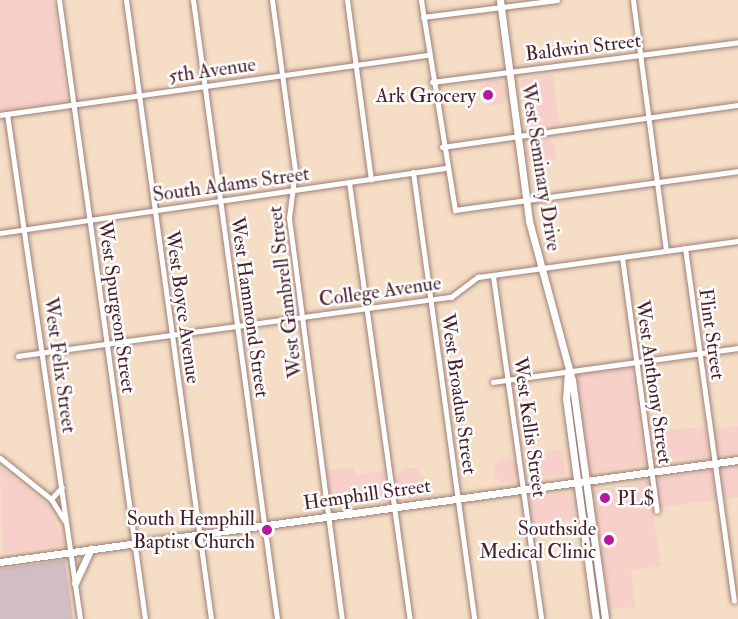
<!DOCTYPE html>
<style>
body{margin:0}
#map{position:relative;width:738px;height:619px;overflow:hidden;background:#f5dec5;font-family:"IM FELL Double Pica",serif}
div>[style]{position:absolute}
.built>*{inset:0;background:#f7d0ca;transform-origin:0 0}
.round{border-radius:50%}
.industrial>*{inset:0;background:#d2bec2}
.roads{filter:drop-shadow(0 0 2px #a07e78) drop-shadow(0 0 2px #a07e78)}
.minor>*{height:5px;margin:-2.5px;padding:0 2.5px;transform-origin:2.5px;border-radius:2.5px;background:#fff}
.major>*{height:7px;margin:-3.5px;padding:0 3.5px;transform-origin:3.5px;border-radius:3.5px;background:#fff}
.dots>*{width:16px;height:16px;translate:-50% -50%;box-sizing:border-box;border:3px solid #fff;border-radius:50%}
span{translate:-50% -50%;white-space:nowrap;text-align:center;line-height:1.15;-webkit-text-stroke:5px #fff;paint-order:stroke}
.street-label{font-size:20px;color:#4a1f2b}
.poi-label{font-size:20px;color:#4a1f2b}
.right{translate:-100% -50%;text-align:right}
.left{translate:0 -50%;text-align:left}
</style>
<div id="map">
<div class="built">
<div style="clip-path:polygon(0 0,53px 0,67px 100px,0 110px)"></div>
<div style="left:553px;top:75px;width:49px;height:32px;rotate:83deg"></div>
<div class="round" style="left:481px;top:80px;width:26px;height:26px"></div>
<div class="round" style="left:526px;top:137px;width:30px;height:30px"></div>
<div style="left:631px;top:367px;width:98px;height:55px;rotate:82deg"></div>
<div style="clip-path:polygon(738px 426px,738px 453px,717px 454px,713px 429px)"></div>
<div style="left:706px;top:427px;width:30px;height:56px;rotate:86deg"></div>
<div style="left:563px;top:450px;width:25px;height:38px;rotate:85deg"></div>
<div class="round" style="left:494px;top:459px;width:24px;height:24px"></div>
<div style="clip-path:polygon(0 467px,50px 507px,64px 545px,3px 553px)"></div>
<div style="clip-path:polygon(354px 467px,355px 475px,384px 471px,389px 500px,332px 507px,327px 470px)"></div>
<div style="clip-path:polygon(738px 467px,738px 497px,725px 499px,720px 470px)"></div>
<div class="round" style="left:395px;top:468px;width:30px;height:30px"></div>
<div style="left:712px;top:471px;width:29px;height:56px;rotate:82deg"></div>
<div style="clip-path:polygon(648px 481px,661px 566px,631px 570px,635px 607px,610px 609px,593px 491px)"></div>
<div style="left:570px;top:492px;width:28px;height:43px;rotate:80deg"></div>
</div>
<div class="industrial">
<div style="clip-path:polygon(65px 560px,73px 619px,0 619px,0 569px)"></div>
</div>
<div class="roads">
<div class="minor">
<div style="left:59px;top:0;width:625px;rotate:82.09deg"></div>
<div style="left:126px;top:0;width:625px;rotate:82.18deg"></div>
<div style="left:193px;top:0;width:625px;rotate:82.27deg"></div>
<div style="left:272px;top:0;width:173px;rotate:82.3deg"></div>
<div style="left:295px;top:171px;width:47px;rotate:97.3deg"></div>
<div style="left:289px;top:218px;width:404px;rotate:82.5deg"></div>
<div style="left:347px;top:0;width:181px;rotate:82.4deg"></div>
<div style="left:421px;top:0;width:213px;rotate:80.8deg"></div>
<div style="left:455px;top:210px;width:286px;rotate:-7.8deg"></div>
<div style="left:633px;top:0;width:253px;rotate:82.5deg"></div>
<div style="left:423px;top:17px;width:135px;rotate:-7.2deg"></div>
<div style="left:432px;top:82px;width:309px;rotate:-7.4deg"></div>
<div style="left:7px;top:114px;width:510px;rotate:81.77deg"></div>
<div style="left:0;top:115px;width:433px;rotate:-8deg"></div>
<div style="left:442px;top:147px;width:299px;rotate:-8.1deg"></div>
<div style="left:413px;top:172px;width:451px;rotate:82.2deg"></div>
<div style="left:349px;top:182px;width:441px;rotate:82.1deg"></div>
<div style="left:0;top:233px;width:449px;rotate:-8.3deg"></div>
<div style="left:685px;top:248px;width:356px;rotate:82.1deg"></div>
<div style="left:622px;top:257px;width:256px;rotate:82.2deg"></div>
<div style="left:493px;top:276px;width:346px;rotate:82deg"></div>
<div style="left:18px;top:356px;width:437px;rotate:-7.8deg"></div>
<div style="left:451px;top:297px;width:34px;rotate:-37deg"></div>
<div style="left:478px;top:277px;width:262px;rotate:-7.9deg"></div>
<div style="left:493px;top:382px;width:247px;rotate:-7.9deg"></div>
<div style="left:0;top:458px;width:65px;rotate:38.8deg"></div>
<div style="left:51px;top:499px;width:26px;rotate:58deg"></div>
<div style="left:51px;top:499px;width:16px;rotate:-47deg"></div>
</div>
<div class="major">
<div style="left:500px;top:0;width:223px;rotate:82.5deg"></div>
<div style="left:529px;top:221px;width:165px;rotate:74.9deg"></div>
<div style="left:572px;top:380px;width:241px;rotate:82.1deg"></div>
<div style="left:568px;top:371px;width:27px;rotate:94deg"></div>
<div style="left:566px;top:398px;width:223px;rotate:82.3deg"></div>
<div style="left:0;top:562px;width:745px;rotate:-7.87deg"></div>
<div style="left:75px;top:583px;width:38px;rotate:-65deg"></div>
</div>
</div>
<div class="dots">
<div style="left:488px;top:95px;background:#b5179e"></div>
<div style="left:605px;top:498px;background:#b5179e"></div>
<div style="left:267px;top:530px;background:#b5179e"></div>
<div style="left:609px;top:540px;background:#b5179e"></div>
</div>
<div class="street-label">
<span style="left:583px;top:47px;rotate:-7deg">Baldwin Street</span>
<span style="left:212px;top:70px;rotate:-8deg">5th Avenue</span>
<span style="left:541px;top:167px;rotate:81deg">West Seminary Drive</span>
<span style="left:231px;top:184px;rotate:-8deg">South Adams Street</span>
<span style="left:380px;top:291px;rotate:-8deg">College Avenue</span>
<span style="left:285px;top:292px;rotate:-97deg">West Gambrell Street</span>
<span style="left:117px;top:307px;rotate:82deg">West Spurgeon Street</span>
<span style="left:183px;top:307px;rotate:82deg">West Boyce Avenue</span>
<span style="left:250px;top:307px;rotate:82deg">West Hammond Street</span>
<span style="left:712px;top:334px;rotate:82deg">Flint Street</span>
<span style="left:60px;top:365px;rotate:82deg">West Felix Street</span>
<span style="left:654px;top:382px;rotate:82deg">West Anthony Street</span>
<span style="left:459px;top:394px;rotate:82deg">West Broadus Street</span>
<span style="left:530px;top:427px;rotate:82deg">West Kellis Street</span>
<span style="left:367px;top:494px;rotate:-8deg">Hemphill Street</span>
</div>
<div class="poi-label">
<span class="right" style="left:476px;top:95px">Ark Grocery</span>
<span class="left" style="left:617px;top:498px">PL$</span>
<span class="right" style="left:255px;top:530px">South Hemphill<br>Baptist Church</span>
<span class="right" style="left:596px;top:540px">Southside<br>Medical Clinic</span>
</div>
</div>
